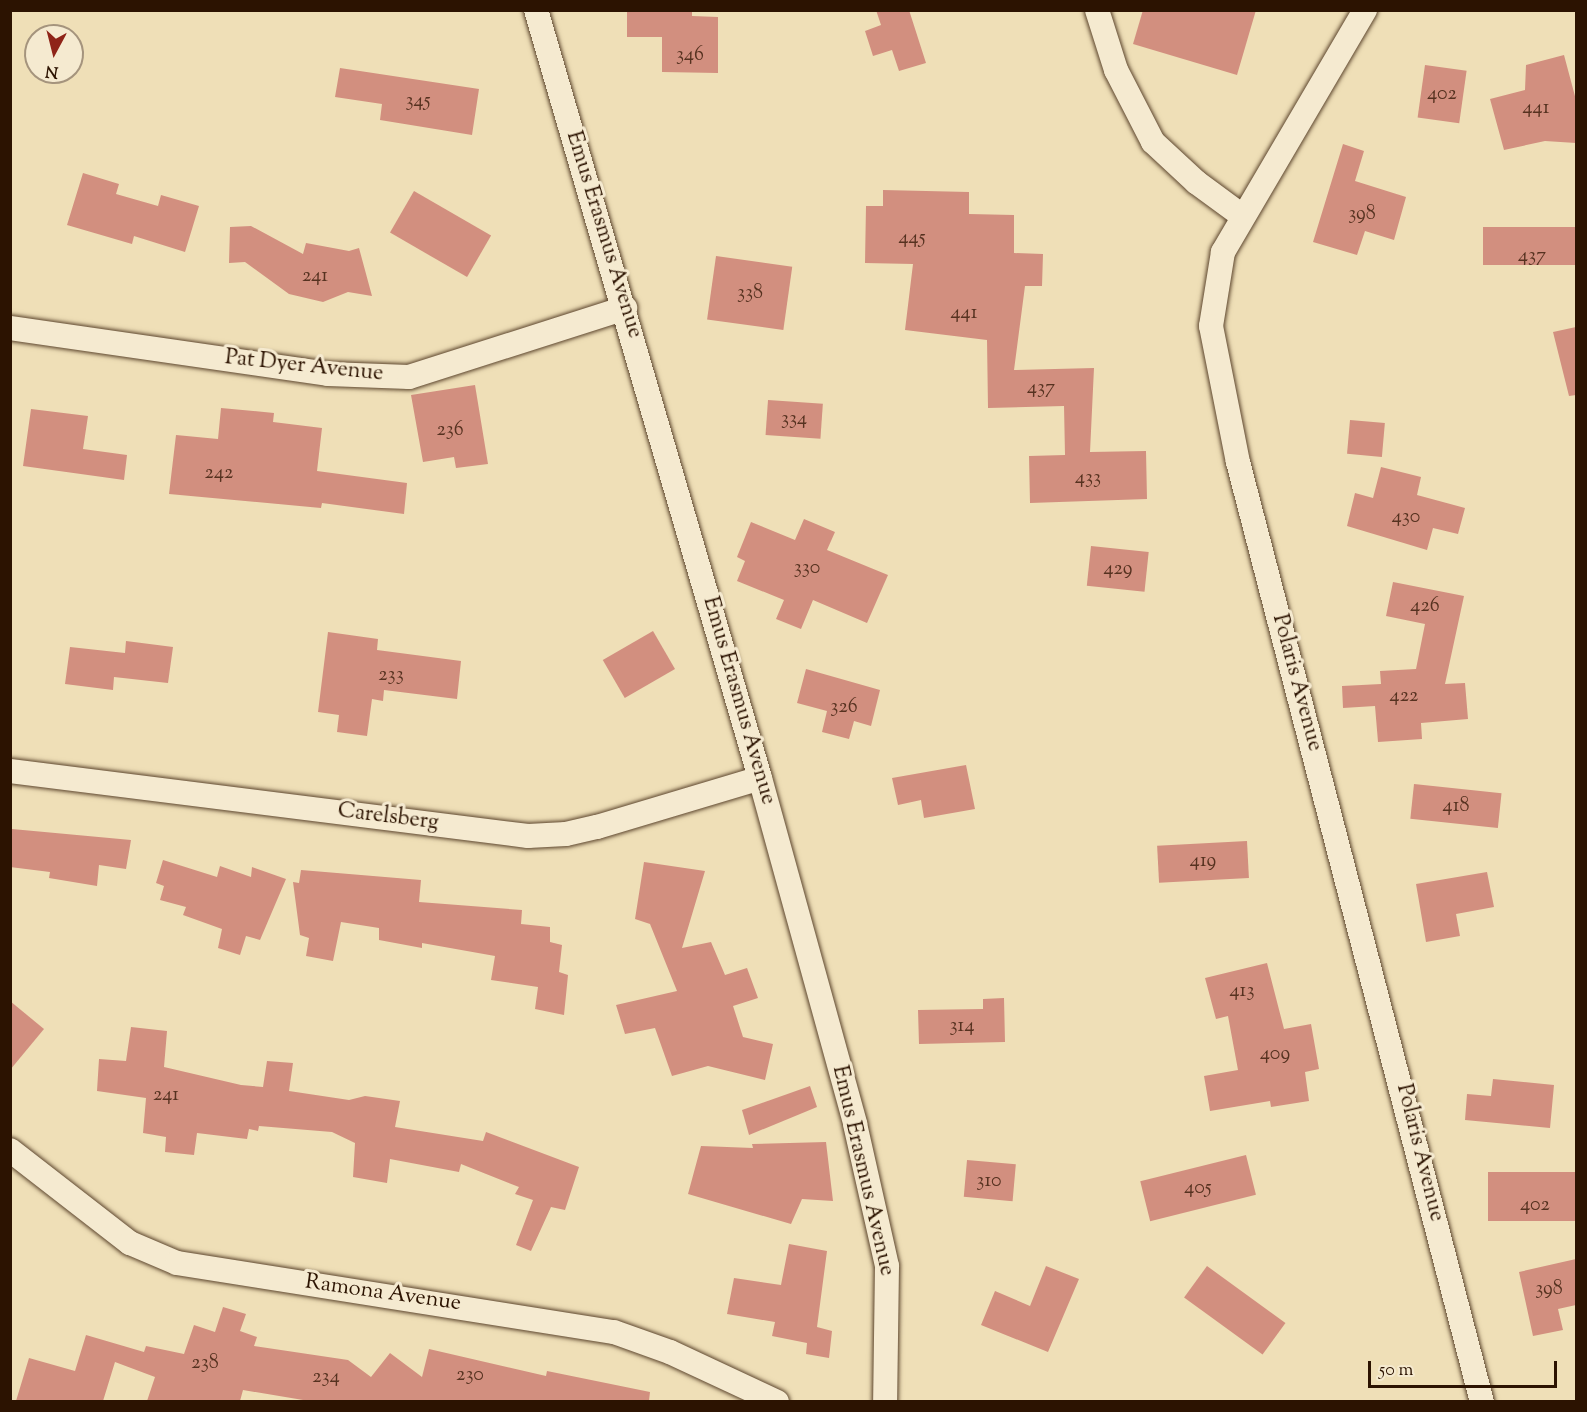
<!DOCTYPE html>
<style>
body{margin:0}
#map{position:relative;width:1587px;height:1412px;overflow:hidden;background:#efdfb7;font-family:"Sorts Mill Goudy",serif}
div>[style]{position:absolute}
.building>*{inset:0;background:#d28f7f;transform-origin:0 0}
.roads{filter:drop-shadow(0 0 2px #5d462e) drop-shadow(0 0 2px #5d462e)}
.minor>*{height:24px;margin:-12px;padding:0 12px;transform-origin:12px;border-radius:12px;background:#f5ead0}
span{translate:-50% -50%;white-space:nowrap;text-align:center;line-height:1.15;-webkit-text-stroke:6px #f5ead0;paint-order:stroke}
.number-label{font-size:20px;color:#563220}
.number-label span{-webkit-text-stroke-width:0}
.street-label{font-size:22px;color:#2c1301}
.frame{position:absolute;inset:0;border:12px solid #2c1301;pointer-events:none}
.north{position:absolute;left:24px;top:24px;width:60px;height:60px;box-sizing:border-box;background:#f5ead0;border:2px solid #a5947d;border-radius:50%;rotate:187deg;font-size:16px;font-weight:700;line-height:24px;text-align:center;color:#2c1301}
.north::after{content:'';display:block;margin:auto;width:21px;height:27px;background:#8f2418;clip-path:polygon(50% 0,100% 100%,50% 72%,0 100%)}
.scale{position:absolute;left:1368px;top:1361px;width:189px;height:27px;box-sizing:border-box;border:3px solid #2c1301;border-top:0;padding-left:8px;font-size:18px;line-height:21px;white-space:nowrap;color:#2c1301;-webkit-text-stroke:4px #f5ead0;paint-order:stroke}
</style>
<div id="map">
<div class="building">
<div style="clip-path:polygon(627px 10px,692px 10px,692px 16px,718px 17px,718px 73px,662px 72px,662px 37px,627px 37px)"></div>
<div style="clip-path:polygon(876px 10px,909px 10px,926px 63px,899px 71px,892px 50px,873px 56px,865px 31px,881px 25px)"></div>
<div style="clip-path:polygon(1143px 10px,1256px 10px,1237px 75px,1133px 44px)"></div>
<div style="clip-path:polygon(1564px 55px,1576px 100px,1576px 143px,1545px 141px,1504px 150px,1490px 99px,1525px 90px,1526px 65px)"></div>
<div style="left:1425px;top:65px;width:42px;height:53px;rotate:8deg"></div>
<div style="clip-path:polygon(340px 68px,479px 89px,472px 135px,380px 120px,382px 104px,335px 97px)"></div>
<div style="clip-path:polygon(1343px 144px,1364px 151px,1355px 181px,1406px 197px,1394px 240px,1365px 231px,1357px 255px,1313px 242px)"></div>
<div style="clip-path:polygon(83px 173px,119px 184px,116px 194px,158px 206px,161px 195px,199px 206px,185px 252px,134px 236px,132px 244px,67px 225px)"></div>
<div style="clip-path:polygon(883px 190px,969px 192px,969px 214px,1014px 215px,1014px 253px,1043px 254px,1042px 286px,1025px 286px,1014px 370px,1094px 368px,1090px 452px,1146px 451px,1147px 499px,1030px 503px,1029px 456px,1065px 455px,1064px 406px,988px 408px,987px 340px,905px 330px,913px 264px,865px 263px,866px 206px,883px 206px)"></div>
<div style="left:414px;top:191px;width:89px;height:48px;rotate:30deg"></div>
<div style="clip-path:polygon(251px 226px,303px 254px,306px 243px,349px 251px,359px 248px,372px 296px,348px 292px,323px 302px,289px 294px,245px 262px,229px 263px,230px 227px)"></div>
<div style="left:1576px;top:227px;width:38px;height:93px;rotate:90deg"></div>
<div style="left:716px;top:256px;width:77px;height:64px;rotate:8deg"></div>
<div style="clip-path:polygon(1576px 327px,1576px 395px,1569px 396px,1553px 332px)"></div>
<div style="clip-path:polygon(475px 385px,488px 464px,456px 468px,454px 457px,423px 462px,411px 395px)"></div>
<div style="left:768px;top:400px;width:55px;height:35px;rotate:4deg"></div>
<div style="clip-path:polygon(221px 408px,274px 413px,273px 422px,322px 428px,317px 471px,407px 483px,404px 514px,322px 503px,321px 508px,169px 494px,176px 435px,218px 439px)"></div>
<div style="clip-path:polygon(31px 409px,88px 416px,83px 449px,127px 455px,124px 480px,23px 466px)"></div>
<div style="left:1350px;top:420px;width:35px;height:34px;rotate:5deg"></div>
<div style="clip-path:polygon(1381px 467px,1421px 477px,1417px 495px,1465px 508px,1458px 534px,1433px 528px,1427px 550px,1347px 526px,1355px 493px,1373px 498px)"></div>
<div style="clip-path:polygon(804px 519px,835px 532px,827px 550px,888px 575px,867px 623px,813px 600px,801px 629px,776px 619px,784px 600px,737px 581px,745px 561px,737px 557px,751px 522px,795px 540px)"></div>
<div style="left:1091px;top:546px;width:58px;height:40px;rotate:6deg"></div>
<div style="clip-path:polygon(1393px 582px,1464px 596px,1445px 684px,1465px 683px,1468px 719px,1421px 723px,1422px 739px,1378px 742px,1375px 706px,1343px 708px,1342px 686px,1381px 684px,1380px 671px,1416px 669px,1425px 624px,1386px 616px)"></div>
<div style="left:653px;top:631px;width:44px;height:58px;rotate:60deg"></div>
<div style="clip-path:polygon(328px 632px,378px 639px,377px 650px,461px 661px,457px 699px,384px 690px,383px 701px,372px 699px,367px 736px,337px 732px,339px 715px,318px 712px)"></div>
<div style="clip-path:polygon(126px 641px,173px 647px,168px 683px,114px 677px,113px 690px,65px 684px,70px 647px,125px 653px)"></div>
<div style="clip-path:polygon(806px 669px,880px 690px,871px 726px,854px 721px,849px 739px,822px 732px,827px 711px,797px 703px)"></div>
<div style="clip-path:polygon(966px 765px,975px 809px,924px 818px,921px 800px,898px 805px,892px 778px)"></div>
<div style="left:1414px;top:784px;width:88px;height:35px;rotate:6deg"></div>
<div style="clip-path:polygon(12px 829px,131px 840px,126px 869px,99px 865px,97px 886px,49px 878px,50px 872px,10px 867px)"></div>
<div style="left:1247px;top:841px;width:37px;height:90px;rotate:87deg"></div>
<div style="clip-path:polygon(163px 860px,217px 877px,220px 866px,251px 877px,252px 867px,286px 879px,260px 940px,246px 936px,240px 955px,218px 948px,222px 929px,183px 915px,186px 907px,160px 900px,164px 886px,156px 883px)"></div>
<div style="clip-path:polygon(644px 862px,705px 871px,682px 948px,711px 942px,725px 975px,747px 968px,758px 998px,733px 1006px,743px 1037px,773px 1044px,765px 1080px,708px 1066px,672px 1076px,655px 1028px,625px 1034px,616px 1005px,677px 991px,650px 924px,635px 919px)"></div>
<div style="clip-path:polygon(301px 870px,421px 880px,419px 902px,522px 910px,521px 924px,550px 927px,550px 942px,562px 945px,559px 972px,568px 975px,564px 1015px,535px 1009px,538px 987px,491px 980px,495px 956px,422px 943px,422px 948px,379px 940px,379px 928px,341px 922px,333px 961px,306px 956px,309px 938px,300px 935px,293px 882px,299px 883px)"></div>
<div style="clip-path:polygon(1487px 872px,1494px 907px,1456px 914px,1460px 936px,1426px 942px,1416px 884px)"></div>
<div style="clip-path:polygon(1267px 963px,1284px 1029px,1311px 1024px,1319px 1069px,1305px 1072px,1309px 1101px,1271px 1107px,1270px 1101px,1210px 1111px,1204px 1076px,1238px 1070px,1228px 1016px,1216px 1019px,1205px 978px)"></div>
<div style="clip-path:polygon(1004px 998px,1005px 1042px,919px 1044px,918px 1010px,983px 1009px,983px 999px)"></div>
<div style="clip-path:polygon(10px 1001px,44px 1029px,10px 1070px)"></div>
<div style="clip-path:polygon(131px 1027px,167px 1031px,164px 1067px,241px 1085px,263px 1087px,267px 1061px,293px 1063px,289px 1091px,349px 1100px,365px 1096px,400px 1101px,395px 1127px,483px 1141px,486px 1132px,579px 1167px,565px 1210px,551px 1207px,531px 1251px,516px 1245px,533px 1200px,515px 1194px,519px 1187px,461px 1164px,459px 1172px,390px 1159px,387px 1183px,353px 1177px,355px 1143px,332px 1132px,259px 1126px,258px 1131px,249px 1129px,247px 1139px,197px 1133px,194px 1155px,165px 1152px,166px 1137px,143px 1133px,146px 1098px,97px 1091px,99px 1059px,126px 1061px)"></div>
<div style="clip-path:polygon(1493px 1079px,1554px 1085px,1550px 1128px,1465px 1120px,1467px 1094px,1491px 1096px)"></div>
<div style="clip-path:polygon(810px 1086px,817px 1107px,749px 1135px,742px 1110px)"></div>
<div style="clip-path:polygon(826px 1142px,833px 1201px,802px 1199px,791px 1224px,688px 1194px,701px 1146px,753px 1148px,752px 1144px)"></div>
<div style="left:1246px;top:1155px;width:41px;height:109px;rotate:76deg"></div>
<div style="left:967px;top:1160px;width:49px;height:37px;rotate:5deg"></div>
<div style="left:1576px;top:1172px;width:49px;height:88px;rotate:90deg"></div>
<div style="clip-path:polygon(789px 1244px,827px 1251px,817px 1327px,832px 1331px,829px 1358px,806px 1354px,807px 1343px,772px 1336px,775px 1322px,727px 1314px,734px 1278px,781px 1285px)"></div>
<div style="clip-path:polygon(1576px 1259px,1576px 1305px,1558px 1309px,1563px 1330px,1533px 1336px,1519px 1272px)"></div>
<div style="clip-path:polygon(1046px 1266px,1079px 1279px,1048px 1352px,981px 1325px,995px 1291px,1030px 1306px)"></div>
<div style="left:1207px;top:1266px;width:97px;height:39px;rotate:36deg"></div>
<div style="clip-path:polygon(223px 1307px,246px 1314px,240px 1331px,257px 1337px,254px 1346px,348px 1360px,371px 1377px,390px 1353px,422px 1377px,429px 1349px,546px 1376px,547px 1371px,650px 1392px,649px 1401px,309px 1401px,243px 1390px,240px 1401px,147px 1401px,155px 1377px,115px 1362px,103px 1401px,16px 1401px,29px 1358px,75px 1371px,86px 1335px,144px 1352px,146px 1346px,184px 1354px,194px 1325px,215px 1332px)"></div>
</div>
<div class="roads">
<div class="minor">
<div style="left:536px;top:10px;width:800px;rotate:73.74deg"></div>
<div style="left:760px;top:778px;width:359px;rotate:74.6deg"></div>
<div style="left:855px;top:1124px;width:146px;rotate:77.3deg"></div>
<div style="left:887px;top:1266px;width:136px;rotate:90.8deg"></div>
<div style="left:1097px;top:10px;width:63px;rotate:72.4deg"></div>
<div style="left:1116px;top:70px;width:81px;rotate:62.8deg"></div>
<div style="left:1153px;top:142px;width:59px;rotate:42.9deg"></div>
<div style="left:1196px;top:182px;width:56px;rotate:36.3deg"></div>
<div style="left:1365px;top:10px;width:281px;rotate:120.4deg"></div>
<div style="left:1223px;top:252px;width:75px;rotate:99.2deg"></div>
<div style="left:1211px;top:326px;width:139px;rotate:78.8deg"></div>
<div style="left:1238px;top:462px;width:971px;rotate:75.45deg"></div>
<div style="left:10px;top:328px;width:321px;rotate:8.2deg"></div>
<div style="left:328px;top:374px;width:81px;rotate:2.1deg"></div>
<div style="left:409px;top:377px;width:227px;rotate:-17.7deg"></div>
<div style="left:10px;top:771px;width:522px;rotate:7.15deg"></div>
<div style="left:528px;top:836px;width:38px;rotate:-3deg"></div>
<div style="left:566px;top:834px;width:32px;rotate:-13deg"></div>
<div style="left:597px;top:827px;width:170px;rotate:-16.7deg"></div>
<div style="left:10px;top:1150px;width:152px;rotate:37.8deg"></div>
<div style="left:130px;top:1243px;width:51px;rotate:23.1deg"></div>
<div style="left:177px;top:1263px;width:442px;rotate:9deg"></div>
<div style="left:614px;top:1332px;width:59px;rotate:19.7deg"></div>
<div style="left:670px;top:1352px;width:118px;rotate:25deg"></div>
</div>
</div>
<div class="number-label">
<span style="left:690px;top:55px">346</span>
<span style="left:1442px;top:94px">402</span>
<span style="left:418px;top:101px">345</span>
<span style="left:1536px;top:108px">441</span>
<span style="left:1362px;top:214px">398</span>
<span style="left:912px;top:238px">445</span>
<span style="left:1532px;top:256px">437</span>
<span style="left:315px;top:276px">241</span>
<span style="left:750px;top:293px">338</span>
<span style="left:964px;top:313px">441</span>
<span style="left:1041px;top:388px">437</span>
<span style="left:794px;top:419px">334</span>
<span style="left:450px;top:430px">236</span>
<span style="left:219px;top:473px">242</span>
<span style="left:1088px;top:478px">433</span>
<span style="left:1406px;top:517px">430</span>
<span style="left:807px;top:568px">330</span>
<span style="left:1118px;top:569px">429</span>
<span style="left:1425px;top:606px">426</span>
<span style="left:391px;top:675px">233</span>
<span style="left:1404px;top:696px">422</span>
<span style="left:844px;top:707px">326</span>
<span style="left:1456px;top:806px">418</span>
<span style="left:1203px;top:861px">419</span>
<span style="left:1242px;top:991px">413</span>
<span style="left:962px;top:1026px">314</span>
<span style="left:1275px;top:1054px">409</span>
<span style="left:166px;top:1095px">241</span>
<span style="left:989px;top:1181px">310</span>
<span style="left:1198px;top:1188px">405</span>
<span style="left:1535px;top:1205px">402</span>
<span style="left:1549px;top:1289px">398</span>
<span style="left:205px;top:1363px">238</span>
<span style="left:470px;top:1375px">230</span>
<span style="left:326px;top:1377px">234</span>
</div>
<div class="street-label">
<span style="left:603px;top:235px;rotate:73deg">Emus Erasmus Avenue</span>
<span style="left:304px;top:367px;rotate:6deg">Pat Dyer Avenue</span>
<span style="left:1296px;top:683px;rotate:75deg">Polaris Avenue</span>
<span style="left:738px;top:701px;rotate:74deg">Emus Erasmus Avenue</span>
<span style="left:388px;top:818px;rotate:7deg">Carelsberg</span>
<span style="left:1419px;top:1153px;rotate:76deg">Polaris Avenue</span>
<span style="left:862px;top:1171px;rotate:77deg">Emus Erasmus Avenue</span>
<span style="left:383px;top:1294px;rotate:8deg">Ramona Avenue</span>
</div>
<div class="frame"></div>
<div class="north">N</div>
<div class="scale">50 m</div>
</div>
